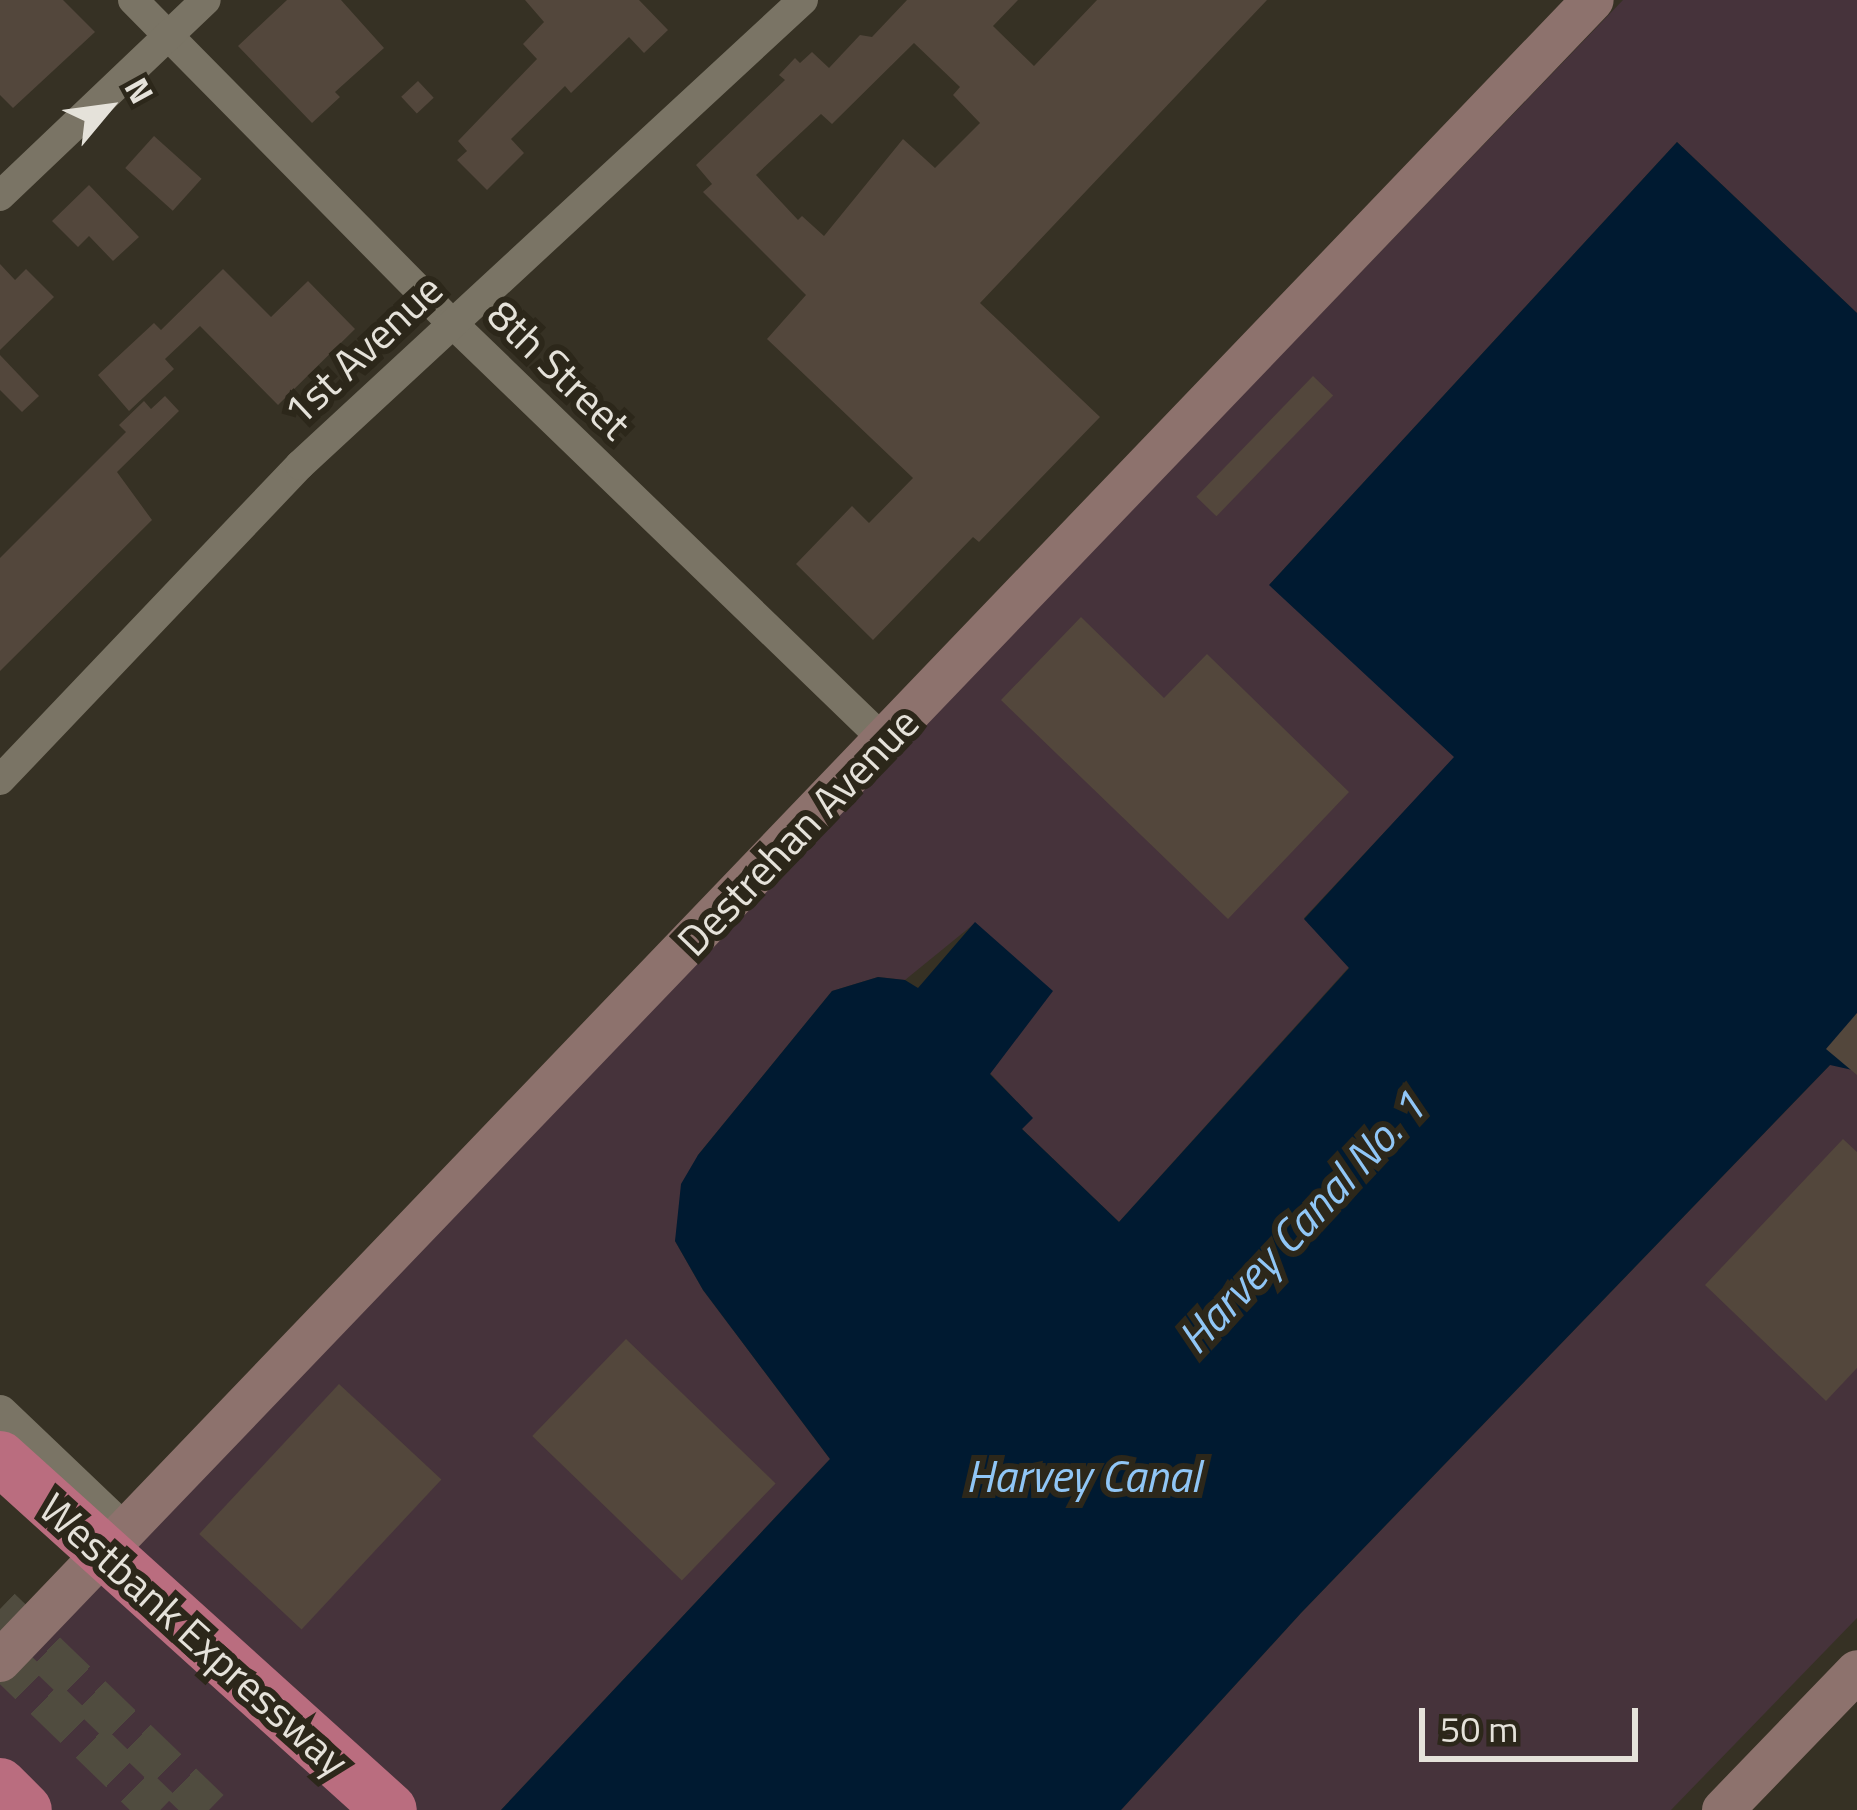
<!DOCTYPE html>
<style>
body{margin:0}
#map{position:relative;width:1857px;height:1810px;overflow:hidden;background:#363124;font-family:"Titillium Web",sans-serif}
div>[style]{position:absolute}
.industrial>*{inset:0;background:#46333b}
.water>*{inset:0;background:#001a31}
.building>*{inset:0;background:#53473c;transform-origin:0 0}
.secondary-tunnel>*{height:42px;margin-top:-21px;transform-origin:0;background:repeating-linear-gradient(90deg,#504c3f 0 42px,transparent 0 63px)}
.minor>*{height:30px;margin:-15px;padding:0 15px;transform-origin:15px;border-radius:15px;background:#7a7465}
.tertiary>*{height:36px;margin:-18px;padding:0 18px;transform-origin:18px;border-radius:18px;background:#7a7465}
.secondary>*{height:42px;margin:-21px;padding:0 21px;transform-origin:21px;border-radius:21px;background:#8d726d}
.motorway>*{height:54px;margin:-27px;padding:0 27px;transform-origin:27px;border-radius:27px;background:#ba6d7f}
span{translate:-50% -50%;white-space:nowrap;text-align:center;line-height:1.15;-webkit-text-stroke:12px #2c271a;paint-order:stroke}
.street-label{font-size:42px;color:#e5e2da}
.water-label{font-size:45px;color:#90c6f6;font-style:italic}
.north{position:absolute;left:48px;top:48px;width:120px;height:120px;-webkit-text-stroke:9px #2c271a;paint-order:stroke;rotate:61deg;font-size:33px;font-weight:700;line-height:48px;text-align:center;color:#e5e2da}
.north::after{content:'';display:block;margin:auto;width:42px;height:54px;background:#e5e2da;clip-path:polygon(50% 0,100% 100%,50% 72%,0 100%)}
.scale{position:absolute;left:1419px;top:1708px;width:219px;height:54px;box-sizing:border-box;border:6px solid #e5e2da;border-top:0;padding-left:15px;font-size:36px;line-height:42px;white-space:nowrap;color:#e5e2da;-webkit-text-stroke:9px #2c271a;paint-order:stroke}
</style>
<div id="map">
<div class="industrial">
<div style="clip-path:polygon(1623px 0,1857px 0,1857px 313px,1677px 142px,1270px 584px,1455px 757px,1304px 918px,1349px 967px,1119px 1222px,1021px 1128px,1032px 1118px,990px 1073px,975px 923px,905px 980px,878px 977px,832px 991px,698px 1155px,675px 1241px,703px 1290px,830px 1459px,501px 1810px,0 1810px,0 1684px)"></div>
<div style="clip-path:polygon(1831px 1064px,1857px 1071px,1857px 1618px,1671px 1810px,1121px 1810px,1301px 1613px)"></div>
</div>
<div class="water">
<div style="clip-path:polygon(1677px 142px,1857px 313px,1857px 1071px,1830px 1065px,1301px 1613px,1121px 1810px,501px 1810px,830px 1459px,703px 1290px,675px 1241px,681px 1184px,698px 1155px,832px 991px,878px 977px,905px 980px,918px 988px,975px 922px,1053px 991px,990px 1074px,1033px 1118px,1022px 1129px,1119px 1222px,1349px 968px,1304px 919px,1454px 757px,1269px 585px)"></div>
</div>
<div class="building">
<div style="clip-path:polygon(0 0,63px 0,95px 32px,13px 108px,0 95px)"></div>
<div style="clip-path:polygon(287px 0,341px 0,384px 48px,335px 92px,340px 97px,312px 123px,238px 46px)"></div>
<div style="clip-path:polygon(525px 0,639px 0,668px 30px,644px 53px,629px 37px,571px 93px,565px 86px,511px 139px,524px 153px,487px 190px,457px 160px,467px 151px,458px 141px,537px 59px,523px 44px,544px 22px)"></div>
<div style="clip-path:polygon(evenodd,907px 0,1018px 0,993px 26px,1034px 66px,1097px 0,1267px 0,980px 303px,1100px 417px,979px 542px,973px 537px,873px 640px,796px 564px,852px 506px,869px 523px,913px 478px,767px 339px,806px 295px,703px 192px,712px 184px,696px 165px,785px 80px,779px 75px,795px 58px,800px 63px,812px 52px,829px 68px,860px 35px,872px 37px,907px 0,914px 43px,960px 87px,953px 95px,980px 123px,935px 168px,903px 139px,824px 236px,802px 216px,798px 220px,756px 175px,821px 114px,832px 124px,914px 43px)"></div>
<div style="left:418px;top:81px;width:23px;height:23px;rotate:47deg"></div>
<div style="left:154px;top:136px;width:64px;height:43px;rotate:42deg"></div>
<div style="clip-path:polygon(89px 185px,139px 237px,113px 261px,89px 236px,78px 247px,52px 221px)"></div>
<div style="clip-path:polygon(0 264px,15px 280px,26px 269px,54px 297px,0 350px)"></div>
<div style="clip-path:polygon(223px 269px,271px 317px,308px 281px,355px 329px,278px 405px,200px 326px,165px 359px,174px 369px,129px 411px,98px 375px,154px 323px,161px 330px)"></div>
<div style="clip-path:polygon(0 355px,39px 396px,22px 412px,0 390px)"></div>
<div style="left:1313px;top:376px;width:28px;height:168px;rotate:44deg"></div>
<div style="clip-path:polygon(165px 396px,179px 411px,117px 472px,152px 520px,0 671px,0 558px,126px 432px,119px 425px,144px 401px,151px 409px)"></div>
<div style="clip-path:polygon(1081px 617px,1164px 698px,1207px 654px,1349px 792px,1228px 919px,1001px 700px)"></div>
<div style="clip-path:polygon(1857px 1013px,1857px 1075px,1826px 1049px)"></div>
<div style="clip-path:polygon(1843px 1139px,1857px 1152px,1857px 1368px,1826px 1401px,1705px 1285px)"></div>
<div style="left:626px;top:1339px;width:208px;height:135px;rotate:44deg"></div>
<div style="left:339px;top:1384px;width:140px;height:205px;rotate:43deg"></div>
</div>
<div class="secondary-tunnel">
<div style="left:0;top:1609px;width:290px;rotate:43.9deg"></div>
<div style="left:0;top:1655px;width:223px;rotate:44.1deg"></div>
</div>
<div class="minor">
<div style="left:133px;top:0;width:453px;rotate:45.4deg"></div>
<div style="left:451px;top:322px;width:602px;rotate:43.99deg"></div>
<div style="left:0;top:196px;width:284px;rotate:-43.6deg"></div>
<div style="left:0;top:780px;width:435px;rotate:-46.4deg"></div>
<div style="left:300px;top:465px;width:685px;rotate:-42.75deg"></div>
</div>
<div class="tertiary">
<div style="left:0;top:1413px;width:171px;rotate:43.6deg"></div>
</div>
<div class="secondary">
<div style="left:0;top:1661px;width:2301px;rotate:-46.2deg"></div>
<div style="left:1723px;top:1810px;width:193px;rotate:-46deg"></div>
</div>
<div class="motorway">
<div style="left:0;top:1458px;width:525px;rotate:42.07deg"></div>
<div style="left:0;top:1785px;width:35px;rotate:45deg"></div>
</div>
<div class="street-label">
<span style="left:362px;top:349px;rotate:-43deg">1st Avenue</span>
<span style="left:560px;top:369px;rotate:44deg">8th Street</span>
<span style="left:797px;top:831px;rotate:-46deg">Destrehan Avenue</span>
<span style="left:195px;top:1634px;rotate:42deg">Westbank Expressway</span>
</div>
<div class="water-label">
<span style="left:1301px;top:1222px;rotate:-47deg">Harvey Canal No. 1</span>
<span style="left:1083px;top:1476px">Harvey Canal</span>
</div>
<div class="north">N</div>
<div class="scale">50 m</div>
</div>
